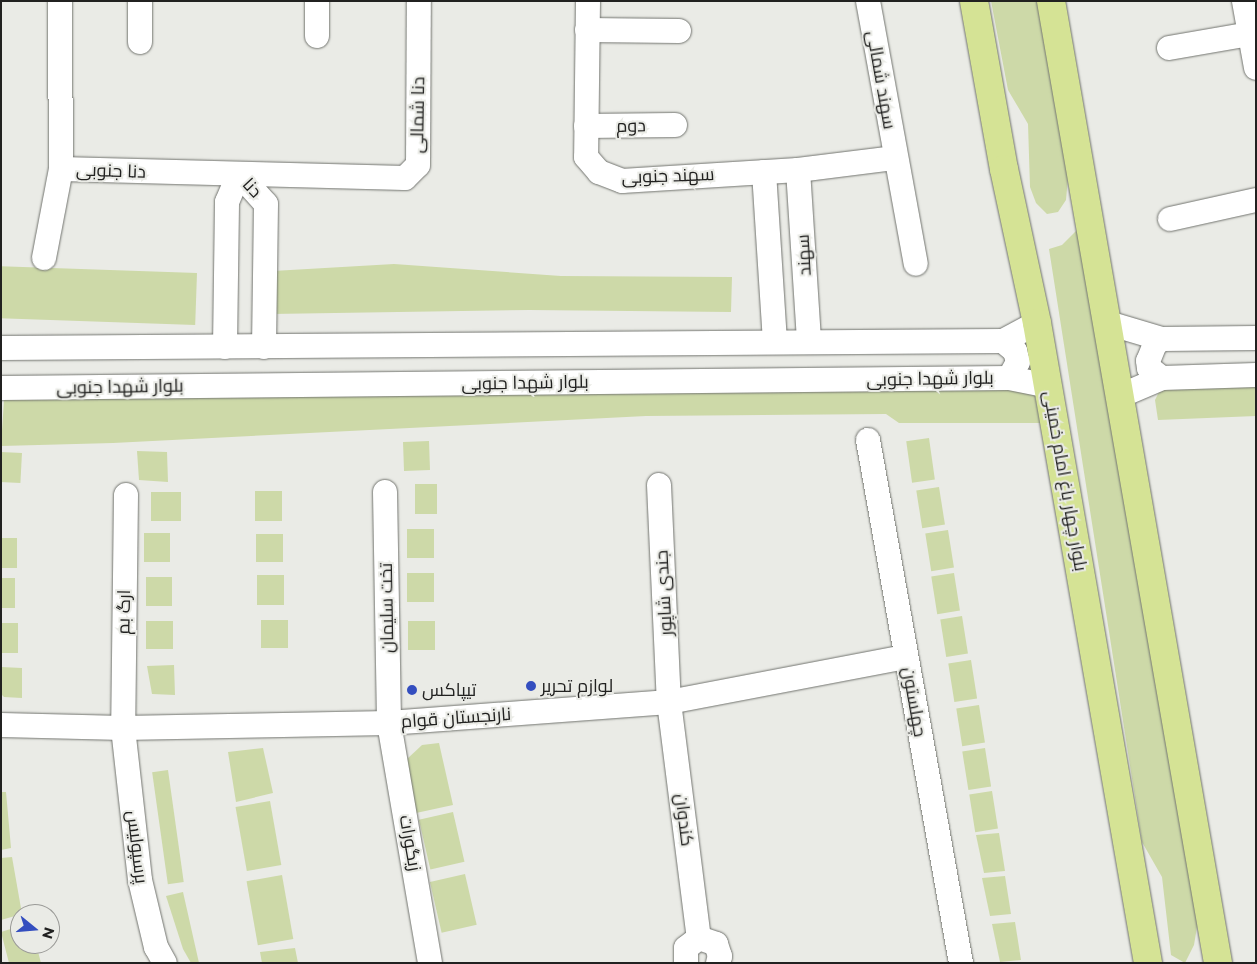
<!DOCTYPE html>
<meta charset="utf-8">
<style>
body{margin:0}
#map{position:relative;width:1257px;height:964px;overflow:hidden;background:#eaebe6;font-family:Montserrat,Cairo,sans-serif}
div>[style]{position:absolute}
.green>*{inset:0;background:#cdd9a8;transform-origin:0 0}
.roads{filter:drop-shadow(0 0 1px #72746f) drop-shadow(0 0 1px #72746f)}
.minor>*{height:24px;margin:-12px;padding:0 12px;transform-origin:12px;border-radius:12px;background:#fff}
.major>*{height:28px;margin:-14px;padding:0 14px;transform-origin:14px;border-radius:14px;background:#d5e395}
.dots>*{width:14px;height:14px;translate:-50% -50%;box-sizing:border-box;border:2px solid #eaebe6;border-radius:50%}
span{translate:-50% -50%;white-space:nowrap;text-align:center;line-height:1.15;-webkit-text-stroke:4px #eaebe6;paint-order:stroke}
.street-label{font-size:18px;color:#212120}
.poi-label{font-size:18px;color:#212120}
.left{translate:0 -50%;text-align:left}
.frame{position:absolute;inset:0;border:2px solid #212120;pointer-events:none}
.north{position:absolute;left:10px;top:904px;width:50px;height:50px;box-sizing:border-box;background:#eaebe6;border:1px solid #9a9a97;border-radius:50%;rotate:107deg;font-size:14px;font-weight:700;line-height:20px;text-align:center;color:#212120}
.north::after{content:'';display:block;margin:auto;width:18px;height:22px;background:#344ebf;clip-path:polygon(50% 0,100% 100%,50% 72%,0 100%)}
</style>
<div id="map">
<div class="green">
<div style="clip-path:polygon(991px 1px,1040px 1px,1070px 155px,1066px 200px,1058px 212px,1047px 214px,1036px 203px,1030px 187px,1028px 124px,1008px 90px)"></div>
<div style="clip-path:polygon(1080px 227px,1198px 921px,1194px 945px,1185px 963px,1171px 955px,1162px 877px,1142px 842px,1049px 249px,1062px 245px)"></div>
<div style="clip-path:polygon(394px 264px,561px 276px,732px 277px,731px 312px,529px 310px,271px 314px,273px 271px)"></div>
<div style="left:197px;top:273px;width:52px;height:196px;rotate:92deg"></div>
<div style="clip-path:polygon(1256px 381px,1256px 416px,1158px 420px,1155px 400px,1160px 390px)"></div>
<div style="clip-path:polygon(999px 384px,1018px 387px,1035px 396px,1040px 423px,899px 423px,886px 414px,646px 416px,113px 443px,1px 446px,4px 400px)"></div>
<div style="left:929px;top:438px;width:42px;height:23px;rotate:82deg"></div>
<div style="left:429px;top:441px;width:29px;height:26px;rotate:88deg"></div>
<div style="clip-path:polygon(137px 451px,167px 452px,168px 482px,139px 480px)"></div>
<div style="left:1px;top:452px;width:21px;height:30px;rotate:3deg"></div>
<div style="left:437px;top:484px;width:30px;height:22px;rotate:90deg"></div>
<div style="left:939px;top:487px;width:38px;height:23px;rotate:81deg"></div>
<div style="left:282px;top:491px;width:30px;height:27px;rotate:90deg"></div>
<div style="left:151px;top:492px;width:30px;height:29px"></div>
<div style="left:434px;top:529px;width:29px;height:27px;rotate:90deg"></div>
<div style="left:948px;top:530px;width:38px;height:23px;rotate:81deg"></div>
<div style="left:144px;top:533px;width:26px;height:29px"></div>
<div style="left:256px;top:534px;width:27px;height:28px"></div>
<div style="left:1px;top:538px;width:16px;height:30px"></div>
<div style="left:434px;top:573px;width:29px;height:27px;rotate:90deg"></div>
<div style="left:954px;top:573px;width:38px;height:23px;rotate:81deg"></div>
<div style="left:284px;top:575px;width:30px;height:27px;rotate:90deg"></div>
<div style="left:146px;top:577px;width:26px;height:29px"></div>
<div style="left:1px;top:578px;width:14px;height:30px"></div>
<div style="left:962px;top:616px;width:38px;height:22px;rotate:81deg"></div>
<div style="left:261px;top:620px;width:27px;height:28px"></div>
<div style="left:146px;top:621px;width:27px;height:28px"></div>
<div style="left:435px;top:621px;width:29px;height:27px;rotate:90deg"></div>
<div style="left:1px;top:623px;width:17px;height:30px"></div>
<div style="left:971px;top:660px;width:39px;height:23px;rotate:81deg"></div>
<div style="clip-path:polygon(174px 665px,175px 695px,152px 694px,147px 666px)"></div>
<div style="clip-path:polygon(1px 667px,22px 668px,22px 698px,4px 697px,1px 694px)"></div>
<div style="left:979px;top:705px;width:38px;height:23px;rotate:81deg"></div>
<div style="clip-path:polygon(439px 743px,453px 805px,416px 813px,406px 760px,422px 745px)"></div>
<div style="clip-path:polygon(263px 748px,273px 793px,236px 802px,228px 752px)"></div>
<div style="left:985px;top:748px;width:39px;height:23px;rotate:81deg"></div>
<div style="left:168px;top:770px;width:113px;height:16px;rotate:82deg"></div>
<div style="left:992px;top:791px;width:38px;height:23px;rotate:81deg"></div>
<div style="clip-path:polygon(1px 792px,6px 792px,11px 848px,1px 850px)"></div>
<div style="left:270px;top:801px;width:65px;height:35px;rotate:80deg"></div>
<div style="left:453px;top:812px;width:51px;height:35px;rotate:77deg"></div>
<div style="clip-path:polygon(999px 833px,1005px 871px,984px 873px,976px 835px)"></div>
<div style="clip-path:polygon(12px 857px,22px 914px,1px 920px,1px 858px)"></div>
<div style="left:465px;top:874px;width:52px;height:36px;rotate:77deg"></div>
<div style="left:282px;top:875px;width:65px;height:36px;rotate:80deg"></div>
<div style="clip-path:polygon(1005px 876px,1011px 914px,990px 916px,982px 878px)"></div>
<div style="clip-path:polygon(183px 892px,199px 963px,191px 963px,183px 949px,166px 896px)"></div>
<div style="clip-path:polygon(1015px 922px,1021px 960px,1000px 962px,992px 924px)"></div>
<div style="clip-path:polygon(20px 926px,20px 944px,36px 944px,41px 963px,9px 963px,1px 932px)"></div>
<div style="clip-path:polygon(295px 948px,298px 963px,262px 963px,260px 952px)"></div>
</div>
<div class="roads">
<div class="minor">
<div style="left:60px;top:1px;width:168px;rotate:89.7deg"></div>
<div style="left:61px;top:169px;width:344px;rotate:1.5deg"></div>
<div style="left:405px;top:178px;width:18px;rotate:-45deg"></div>
<div style="left:418px;top:165px;width:164px;rotate:-89.7deg"></div>
<div style="left:140px;top:1px;width:41px;rotate:90deg"></div>
<div style="left:317px;top:1px;width:35px;rotate:90deg"></div>
<div style="left:588px;top:1px;width:156px;rotate:90.7deg"></div>
<div style="left:586px;top:157px;width:20px;rotate:49deg"></div>
<div style="left:599px;top:172px;width:25px;rotate:21deg"></div>
<div style="left:622px;top:181px;width:176px;rotate:-3.6deg"></div>
<div style="left:798px;top:170px;width:98px;rotate:-7.1deg"></div>
<div style="left:868px;top:1px;width:267px;rotate:79.7deg"></div>
<div style="left:1244px;top:1px;width:68px;rotate:79.8deg"></div>
<div style="left:587px;top:30px;width:92px;rotate:0.6deg"></div>
<div style="left:1169px;top:48px;width:82px;rotate:-9.8deg"></div>
<div style="left:586px;top:126px;width:89px;rotate:-0.6deg"></div>
<div style="left:798px;top:170px;width:170px;rotate:86.3deg"></div>
<div style="left:764px;top:172px;width:169px;rotate:86.3deg"></div>
<div style="left:1170px;top:219px;width:88px;rotate:-12.5deg"></div>
<div style="left:44px;top:258px;width:91px;rotate:-79.2deg"></div>
<div style="left:1108px;top:323px;width:56px;rotate:16.5deg"></div>
<div style="left:1162px;top:339px;width:94px;rotate:-0.6deg"></div>
<div style="left:1162px;top:339px;width:9px;rotate:144deg"></div>
<div style="left:1155px;top:344px;width:18px;rotate:112deg"></div>
<div style="left:1148px;top:361px;width:7px;rotate:82deg"></div>
<div style="left:1149px;top:368px;width:16px;rotate:38deg"></div>
<div style="left:1003px;top:341px;width:16px;rotate:40deg"></div>
<div style="left:1015px;top:351px;width:11px;rotate:75deg"></div>
<div style="left:1018px;top:362px;width:18px;rotate:119deg"></div>
<div style="left:225px;top:347px;width:145px;rotate:-89.2deg"></div>
<div style="left:227px;top:202px;width:30px;rotate:-67deg"></div>
<div style="left:239px;top:174px;width:40px;rotate:48deg"></div>
<div style="left:266px;top:204px;width:143px;rotate:90.8deg"></div>
<div style="left:1px;top:348px;width:1002px;rotate:-0.4deg"></div>
<div style="left:1003px;top:341px;width:38px;rotate:-28deg"></div>
<div style="left:1px;top:388px;width:1008px;rotate:-0.57deg"></div>
<div style="left:1009px;top:378px;width:41px;rotate:11.3deg"></div>
<div style="left:1120px;top:396px;width:46px;rotate:-23.2deg"></div>
<div style="left:1162px;top:378px;width:94px;rotate:-1.8deg"></div>
<div style="left:868px;top:440px;width:531px;rotate:79.92deg"></div>
<div style="left:659px;top:485px;width:217px;rotate:87.4deg"></div>
<div style="left:669px;top:702px;width:238px;rotate:82.8deg"></div>
<div style="left:385px;top:492px;width:231px;rotate:89deg"></div>
<div style="left:389px;top:723px;width:243px;rotate:80.3deg"></div>
<div style="left:126px;top:495px;width:233px;rotate:90.7deg"></div>
<div style="left:123px;top:728px;width:153px;rotate:83.6deg"></div>
<div style="left:140px;top:880px;width:69px;rotate:76.6deg"></div>
<div style="left:156px;top:947px;width:18px;rotate:61deg"></div>
<div style="left:1px;top:725px;width:122px;rotate:1.4deg"></div>
<div style="left:123px;top:728px;width:266px;rotate:-1.1deg"></div>
<div style="left:389px;top:723px;width:281px;rotate:-4.3deg"></div>
<div style="left:669px;top:702px;width:241px;rotate:-10.8deg"></div>
<div style="left:686px;top:963px;width:15px;rotate:-90deg"></div>
<div style="left:686px;top:948px;width:16px;rotate:-38deg"></div>
<div style="left:699px;top:938px;width:18px;rotate:19deg"></div>
<div style="left:716px;top:944px;width:13px;rotate:72deg"></div>
<div style="left:720px;top:956px;width:7px;rotate:106deg"></div>
</div>
<div class="major">
<div style="left:974px;top:1px;width:171px;rotate:79.9deg"></div>
<div style="left:1004px;top:169px;width:157px;rotate:77.9deg"></div>
<div style="left:1037px;top:323px;width:650px;rotate:80.16deg"></div>
<div style="left:1051px;top:1px;width:976px;rotate:80.15deg"></div>
</div>
</div>
<div class="dots">
<div style="left:531px;top:686px;background:#344ebf"></div>
<div style="left:412px;top:690px;background:#344ebf"></div>
</div>
<div class="street-label">
<span style="left:881px;top:80px;rotate:80deg">سهند شمالی</span>
<span style="left:418px;top:115px;rotate:-89deg">دنا شمالی</span>
<span style="left:631px;top:126px;rotate:-1deg">دوم</span>
<span style="left:111px;top:171px;rotate:2deg">دنا جنوبی</span>
<span style="left:668px;top:176px;rotate:-2deg">سهند جنوبی</span>
<span style="left:252px;top:188px;rotate:47deg">دنا</span>
<span style="left:804px;top:255px;rotate:-93deg">سهند</span>
<span style="left:930px;top:379px;rotate:-1deg">بلوار شهدا جنوبی</span>
<span style="left:525px;top:383px;rotate:-1deg">بلوار شهدا جنوبی</span>
<span style="left:120px;top:387px;rotate:-1deg">بلوار شهدا جنوبی</span>
<span style="left:1065px;top:481px;rotate:80deg">بلوار چهار باغ امام خمینی</span>
<span style="left:664px;top:593px;rotate:-93deg">جندی شاپور</span>
<span style="left:387px;top:608px;rotate:-91deg">تخت سلیمان</span>
<span style="left:124px;top:612px;rotate:-89deg">ارگ بم</span>
<span style="left:914px;top:702px;rotate:80deg">چهلستون</span>
<span style="left:456px;top:718px;rotate:-4deg">نارنجستان قوام</span>
<span style="left:684px;top:820px;rotate:83deg">کندوان</span>
<span style="left:410px;top:843px;rotate:80deg">زیگورات</span>
<span style="left:137px;top:847px;rotate:83deg">پرسپولیس</span>
</div>
<div class="poi-label">
<span class="left" style="left:541px;top:686px">لوازم تحریر</span>
<span class="left" style="left:422px;top:690px">تیپاکس</span>
</div>
<div class="frame"></div>
<div class="north">N</div>
</div>
